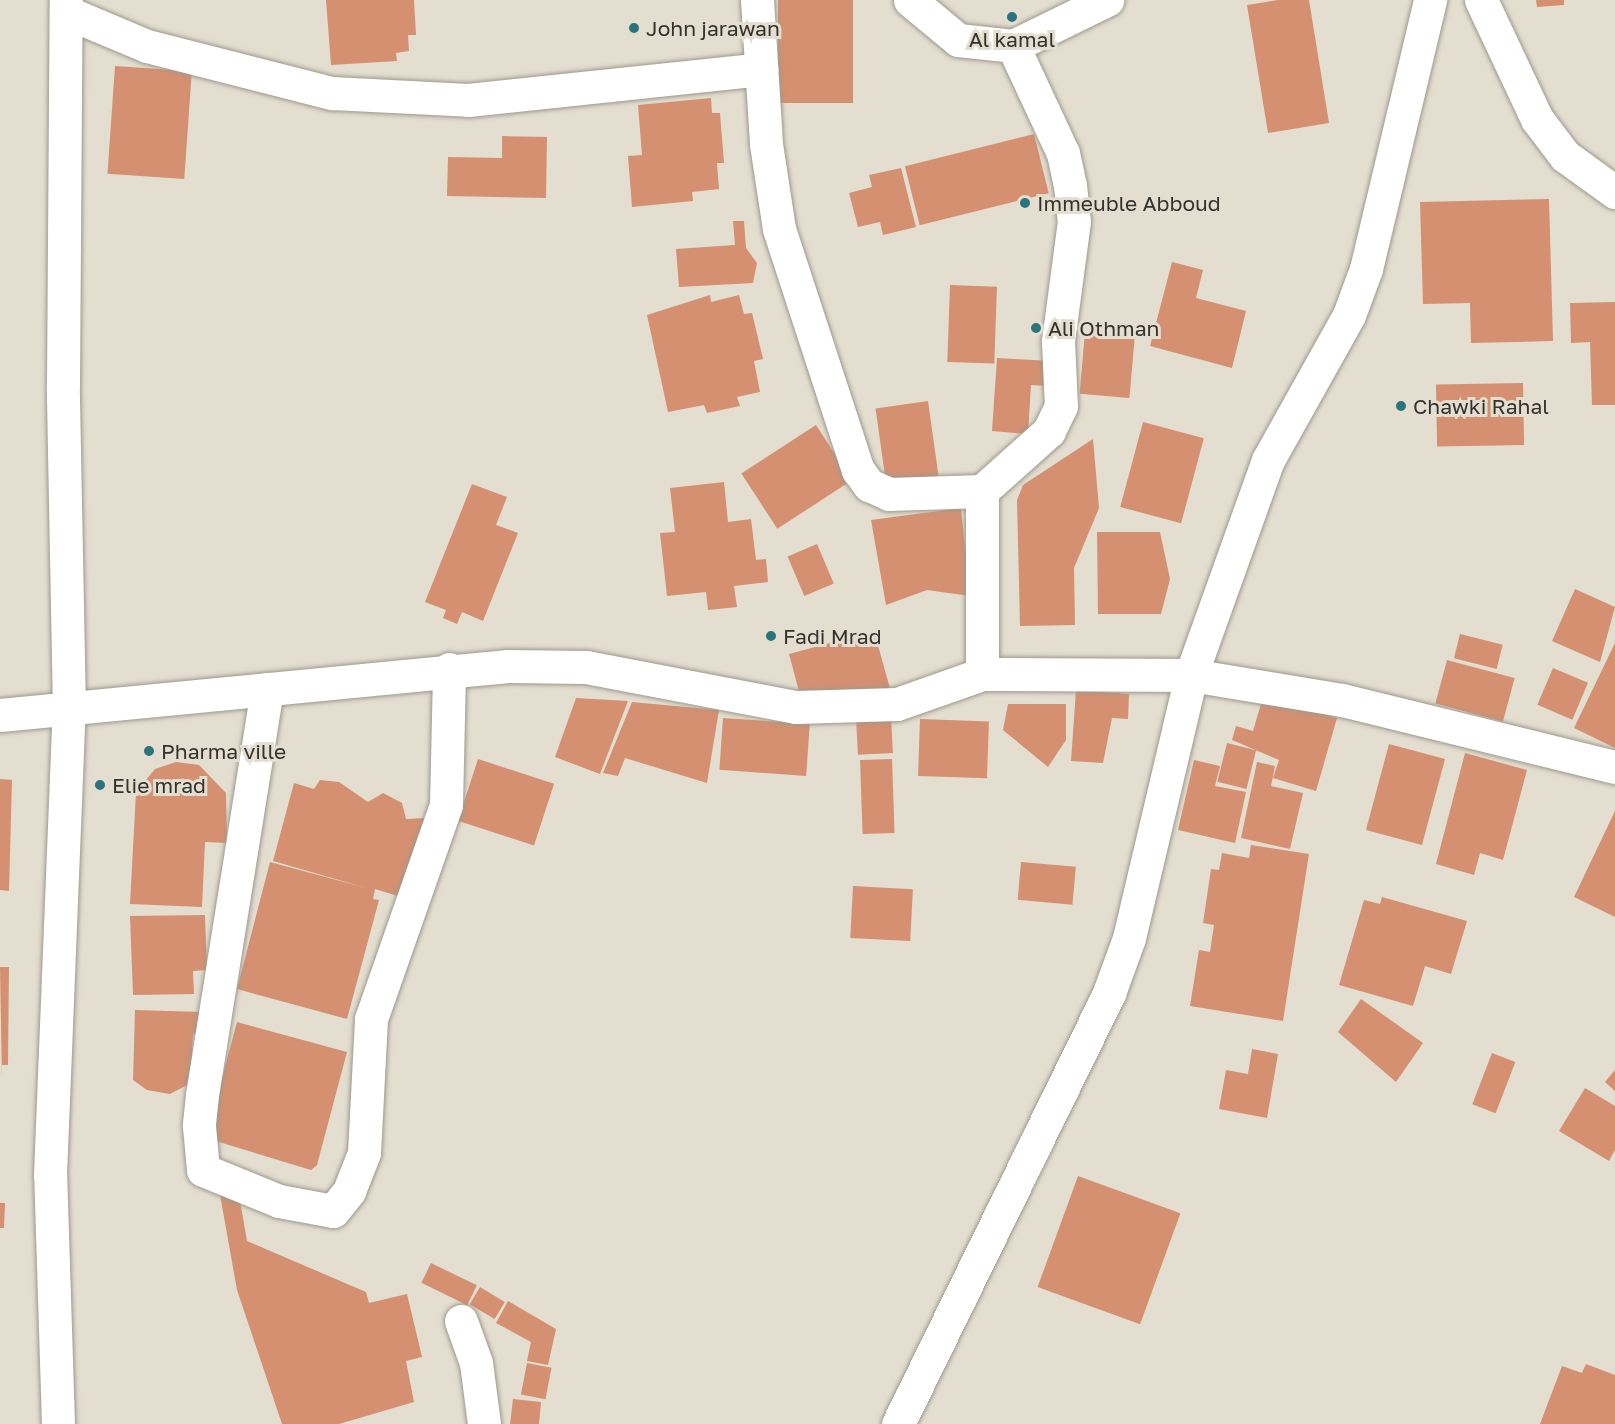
<!DOCTYPE html>
<style>
body{margin:0}
#map{position:relative;width:1615px;height:1424px;overflow:hidden;background:#e3ded0;font-family:"Golos Text",sans-serif}
div>[style]{position:absolute}
.building>*{inset:0;background:#d49071;transform-origin:0 0}
.roads{filter:drop-shadow(0 0 2px #9e998c) drop-shadow(0 0 2px #9e998c)}
.street>*{height:33px;margin:-16.5px;padding:0 16.5px;transform-origin:16.5px;border-radius:16.5px;background:#fff}
.dots>*{width:16px;height:16px;translate:-50% -50%;box-sizing:border-box;border:3px solid #e3ded0;border-radius:50%}
span{translate:-50% -50%;white-space:nowrap;text-align:center;line-height:1.15;-webkit-text-stroke:6px #e3ded0;paint-order:stroke}
.poi-label{font-size:21px;color:#34322d}
.left{translate:0 -50%;text-align:left}
</style>
<div id="map">
<div class="building">
<div style="clip-path:polygon(326px 0,414px 0,416px 35px,408px 35px,409px 51px,396px 53px,397px 61px,331px 65px)"></div>
<div style="left:778px;top:0;width:75px;height:103px"></div>
<div style="clip-path:polygon(1278px 0,1309px 0,1329px 123px,1268px 133px,1247px 5px)"></div>
<div style="clip-path:polygon(1536px 0,1564px 0,1564px 5px,1537px 7px)"></div>
<div style="left:115px;top:66px;width:77px;height:108px;rotate:4deg"></div>
<div style="clip-path:polygon(711px 98px,712px 113px,720px 113px,724px 163px,717px 163px,719px 189px,692px 192px,693px 201px,632px 207px,628px 156px,642px 155px,638px 105px)"></div>
<div style="left:1034px;top:134px;width:61px;height:133px;rotate:76deg"></div>
<div style="clip-path:polygon(502px 136px,547px 137px,546px 198px,447px 196px,448px 157px,502px 158px)"></div>
<div style="clip-path:polygon(901px 168px,916px 227px,883px 235px,880px 222px,858px 227px,849px 193px,872px 187px,869px 175px)"></div>
<div style="clip-path:polygon(1549px 199px,1553px 341px,1471px 343px,1470px 303px,1423px 304px,1420px 202px)"></div>
<div style="clip-path:polygon(733px 221px,744px 221px,746px 248px,757px 263px,753px 283px,679px 287px,676px 249px,735px 245px)"></div>
<div style="clip-path:polygon(1172px 262px,1203px 270px,1196px 298px,1246px 311px,1232px 368px,1150px 346px)"></div>
<div style="left:950px;top:285px;width:47px;height:77px;rotate:2deg"></div>
<div style="clip-path:polygon(710px 295px,711px 302px,739px 295px,744px 314px,752px 313px,763px 359px,754px 361px,760px 392px,737px 397px,740px 406px,707px 413px,704px 405px,668px 412px,647px 315px)"></div>
<div style="clip-path:polygon(1615px 302px,1615px 405px,1592px 405px,1590px 342px,1571px 343px,1570px 303px)"></div>
<div style="left:1085px;top:332px;width:50px;height:62px;rotate:5deg"></div>
<div style="clip-path:polygon(997px 358px,1051px 361px,1049px 386px,1031px 385px,1028px 434px,992px 431px)"></div>
<div style="left:1523px;top:383px;width:62px;height:87px;rotate:89deg"></div>
<div style="left:928px;top:401px;width:79px;height:53px;rotate:82deg"></div>
<div style="left:1143px;top:422px;width:63px;height:88px;rotate:15deg"></div>
<div style="left:816px;top:425px;width:66px;height:89px;rotate:57deg"></div>
<div style="clip-path:polygon(1093px 439px,1099px 508px,1074px 568px,1075px 625px,1020px 626px,1017px 500px,1023px 485px)"></div>
<div style="clip-path:polygon(724px 482px,728px 522px,751px 519px,756px 560px,766px 559px,768px 582px,734px 586px,737px 607px,708px 610px,706px 592px,667px 596px,660px 533px,675px 532px,670px 488px)"></div>
<div style="clip-path:polygon(472px 484px,507px 497px,496px 525px,518px 533px,483px 621px,462px 612px,457px 624px,443px 618px,446px 610px,425px 602px)"></div>
<div style="clip-path:polygon(961px 508px,970px 596px,927px 590px,886px 605px,871px 520px)"></div>
<div style="clip-path:polygon(1097px 532px,1160px 532px,1170px 579px,1161px 614px,1098px 614px)"></div>
<div style="left:817px;top:544px;width:43px;height:32px;rotate:67deg"></div>
<div style="clip-path:polygon(1575px 589px,1615px 607px,1600px 662px,1552px 641px)"></div>
<div style="clip-path:polygon(874px 631px,891px 692px,800px 695px,789px 654px)"></div>
<div style="left:1460px;top:634px;width:44px;height:25px;rotate:14deg"></div>
<div style="clip-path:polygon(1615px 643px,1615px 748px,1574px 728px)"></div>
<div style="left:1447px;top:660px;width:70px;height:45px;rotate:15deg"></div>
<div style="left:1553px;top:668px;width:38px;height:40px;rotate:23deg"></div>
<div style="clip-path:polygon(1076px 690px,1129px 694px,1128px 719px,1112px 718px,1103px 763px,1071px 761px)"></div>
<div style="clip-path:polygon(1263px 697px,1337px 718px,1316px 791px,1273px 778px,1279px 760px,1232px 740px,1236px 726px,1253px 731px)"></div>
<div style="clip-path:polygon(576px 698px,628px 701px,600px 774px,555px 757px)"></div>
<div style="clip-path:polygon(632px 702px,719px 710px,707px 783px,625px 758px,618px 776px,603px 773px)"></div>
<div style="clip-path:polygon(1008px 704px,1066px 704px,1066px 740px,1048px 767px,1003px 730px)"></div>
<div style="left:891px;top:717px;width:36px;height:35px;rotate:87deg"></div>
<div style="left:723px;top:718px;width:87px;height:52px;rotate:4deg"></div>
<div style="left:920px;top:719px;width:69px;height:57px;rotate:2deg"></div>
<div style="left:1227px;top:743px;width:30px;height:40px;rotate:14deg"></div>
<div style="left:1389px;top:744px;width:58px;height:89px;rotate:15deg"></div>
<div style="clip-path:polygon(1465px 753px,1527px 770px,1503px 860px,1480px 853px,1474px 875px,1436px 864px)"></div>
<div style="left:478px;top:759px;width:80px;height:65px;rotate:18deg"></div>
<div style="left:892px;top:759px;width:74px;height:32px;rotate:88deg"></div>
<div style="clip-path:polygon(1194px 760px,1220px 766px,1215px 786px,1246px 792px,1235px 843px,1178px 830px)"></div>
<div style="clip-path:polygon(176px 762px,199px 765px,226px 793px,227px 843px,205px 842px,202px 907px,130px 904px,136px 792px,155px 769px)"></div>
<div style="clip-path:polygon(1257px 762px,1275px 766px,1271px 786px,1303px 793px,1290px 849px,1241px 838px)"></div>
<div style="clip-path:polygon(0 779px,12px 780px,9px 891px,0 890px)"></div>
<div style="clip-path:polygon(320px 780px,339px 782px,368px 802px,383px 793px,402px 803px,406px 819px,426px 818px,404px 898px,375px 889px,373px 899px,379px 900px,347px 1019px,237px 989px,270px 862px,370px 889px,273px 861px,294px 783px,314px 789px)"></div>
<div style="clip-path:polygon(1615px 811px,1615px 917px,1574px 897px)"></div>
<div style="clip-path:polygon(1251px 845px,1309px 854px,1283px 1021px,1190px 1006px,1199px 950px,1210px 952px,1214px 925px,1203px 923px,1211px 869px,1219px 870px,1222px 853px,1249px 858px)"></div>
<div style="left:1021px;top:862px;width:55px;height:38px;rotate:5deg"></div>
<div style="left:853px;top:886px;width:60px;height:52px;rotate:3deg"></div>
<div style="clip-path:polygon(1382px 897px,1467px 921px,1451px 974px,1425px 966px,1413px 1006px,1339px 985px,1364px 900px,1380px 904px)"></div>
<div style="clip-path:polygon(205px 915px,207px 970px,193px 971px,194px 994px,133px 995px,130px 916px)"></div>
<div style="clip-path:polygon(0 967px,9px 967px,8px 1065px,2px 1065px,2px 1080px)"></div>
<div style="clip-path:polygon(1361px 999px,1423px 1043px,1396px 1082px,1338px 1032px)"></div>
<div style="clip-path:polygon(135px 1010px,201px 1012px,200px 1032px,193px 1034px,191px 1083px,170px 1094px,147px 1090px,133px 1080px)"></div>
<div style="clip-path:polygon(237px 1022px,347px 1052px,317px 1165px,311px 1170px,206px 1138px)"></div>
<div style="clip-path:polygon(1252px 1049px,1278px 1054px,1267px 1118px,1219px 1109px,1226px 1070px,1248px 1074px)"></div>
<div style="left:1492px;top:1053px;width:25px;height:55px;rotate:21deg"></div>
<div style="clip-path:polygon(1615px 1070px,1615px 1091px,1605px 1082px)"></div>
<div style="clip-path:polygon(1585px 1088px,1615px 1106px,1615px 1150px,1609px 1161px,1559px 1131px)"></div>
<div style="left:1078px;top:1176px;width:109px;height:118px;rotate:20deg"></div>
<div style="clip-path:polygon(219px 1189px,238px 1189px,247px 1241px,366px 1292px,369px 1303px,407px 1294px,422px 1357px,406px 1361px,414px 1402px,339px 1424px,282px 1424px,237px 1290px)"></div>
<div style="clip-path:polygon(0 1203px,5px 1203px,4px 1228px,0 1228px)"></div>
<div style="left:431px;top:1263px;width:51px;height:22px;rotate:26deg"></div>
<div style="left:480px;top:1287px;width:29px;height:20px;rotate:31deg"></div>
<div style="clip-path:polygon(508px 1301px,556px 1329px,548px 1365px,527px 1361px,531px 1342px,496px 1323px)"></div>
<div style="left:527px;top:1363px;width:25px;height:32px;rotate:11deg"></div>
<div style="clip-path:polygon(1586px 1364px,1615px 1375px,1615px 1424px,1540px 1424px,1562px 1366px,1582px 1373px)"></div>
<div style="clip-path:polygon(513px 1399px,541px 1402px,539px 1424px,510px 1424px)"></div>
</div>
<div class="roads">
<div class="street">
<div style="left:757px;top:0;width:144px;rotate:86.4deg"></div>
<div style="left:766px;top:144px;width:86px;rotate:81.3deg"></div>
<div style="left:779px;top:229px;width:254px;rotate:71.9deg"></div>
<div style="left:858px;top:470px;width:19px;rotate:54deg"></div>
<div style="left:869px;top:485px;width:22px;rotate:24deg"></div>
<div style="left:889px;top:494px;width:93px;rotate:-1.8deg"></div>
<div style="left:910px;top:0;width:62px;rotate:39.8deg"></div>
<div style="left:958px;top:40px;width:55px;rotate:6.2deg"></div>
<div style="left:1013px;top:46px;width:118px;rotate:65deg"></div>
<div style="left:1063px;top:153px;width:33px;rotate:78deg"></div>
<div style="left:1070px;top:185px;width:36px;rotate:84deg"></div>
<div style="left:1074px;top:221px;width:121px;rotate:97.6deg"></div>
<div style="left:1058px;top:341px;width:65px;rotate:87.4deg"></div>
<div style="left:1061px;top:406px;width:28px;rotate:116deg"></div>
<div style="left:1049px;top:431px;width:90px;rotate:138.2deg"></div>
<div style="left:982px;top:491px;width:183px;rotate:90deg"></div>
<div style="left:1481px;top:0;width:132px;rotate:64.8deg"></div>
<div style="left:1537px;top:119px;width:46px;rotate:52.9deg"></div>
<div style="left:1565px;top:156px;width:62px;rotate:35.8deg"></div>
<div style="left:66px;top:12px;width:88px;rotate:22.8deg"></div>
<div style="left:147px;top:46px;width:191px;rotate:14.3deg"></div>
<div style="left:332px;top:93px;width:136px;rotate:2.9deg"></div>
<div style="left:468px;top:100px;width:295px;rotate:-6deg"></div>
<div style="left:1013px;top:46px;width:105px;rotate:-26.1deg"></div>
<div style="left:267px;top:689px;width:411px;rotate:99.1deg"></div>
<div style="left:202px;top:1095px;width:31px;rotate:96deg"></div>
<div style="left:199px;top:1126px;width:44px;rotate:84.8deg"></div>
<div style="left:203px;top:1170px;width:82px;rotate:22.2deg"></div>
<div style="left:279px;top:1201px;width:55px;rotate:10.5deg"></div>
<div style="left:333px;top:1211px;width:26px;rotate:-51deg"></div>
<div style="left:349px;top:1191px;width:41px;rotate:-68.5deg"></div>
<div style="left:364px;top:1153px;width:134px;rotate:-87deg"></div>
<div style="left:371px;top:1019px;width:227px;rotate:-70.7deg"></div>
<div style="left:446px;top:805px;width:136px;rotate:-88.7deg"></div>
<div style="left:0;top:715px;width:510px;rotate:-5.51deg"></div>
<div style="left:508px;top:666px;width:78px;rotate:0.7deg"></div>
<div style="left:586px;top:667px;width:214px;rotate:10.8deg"></div>
<div style="left:796px;top:707px;width:101px;rotate:-1.7deg"></div>
<div style="left:897px;top:704px;width:90px;rotate:-19.4deg"></div>
<div style="left:982px;top:674px;width:209px;rotate:0.3deg"></div>
<div style="left:1191px;top:675px;width:153px;rotate:9.4deg"></div>
<div style="left:1342px;top:700px;width:281px;rotate:13.8deg"></div>
<div style="left:461px;top:1321px;width:45px;rotate:70.3deg"></div>
<div style="left:476px;top:1363px;width:62px;rotate:82.5deg"></div>
<div style="left:58px;top:1424px;width:249px;rotate:-91.8deg"></div>
<div style="left:50px;top:1175px;width:464px;rotate:-87.7deg"></div>
<div style="left:69px;top:711px;width:327px;rotate:-91.1deg"></div>
<div style="left:63px;top:384px;width:384px;rotate:-89.6deg"></div>
<div style="left:898px;top:1424px;width:480px;rotate:-63.9deg"></div>
<div style="left:1109px;top:993px;width:59px;rotate:-70deg"></div>
<div style="left:1129px;top:938px;width:270px;rotate:-76.7deg"></div>
<div style="left:1191px;top:675px;width:228px;rotate:-70.3deg"></div>
<div style="left:1268px;top:460px;width:166px;rotate:-60.8deg"></div>
<div style="left:1349px;top:315px;width:49px;rotate:-69.7deg"></div>
<div style="left:1366px;top:269px;width:277px;rotate:-76.6deg"></div>
</div>
</div>
<div class="dots">
<div style="left:1012px;top:17px;background:#2b737d"></div>
<div style="left:634px;top:28px;background:#2b737d"></div>
<div style="left:1025px;top:203px;background:#2b737d"></div>
<div style="left:1036px;top:328px;background:#2b737d"></div>
<div style="left:1401px;top:406px;background:#2b737d"></div>
<div style="left:771px;top:636px;background:#2b737d"></div>
<div style="left:149px;top:751px;background:#2b737d"></div>
<div style="left:100px;top:785px;background:#2b737d"></div>
</div>
<div class="poi-label">
<span class="left" style="left:646px;top:28px">John jarawan</span>
<span style="left:1012px;top:39px">Al kamal</span>
<span class="left" style="left:1037px;top:203px">Immeuble Abboud</span>
<span class="left" style="left:1048px;top:328px">Ali Othman</span>
<span class="left" style="left:1413px;top:406px">Chawki Rahal</span>
<span class="left" style="left:783px;top:636px">Fadi Mrad</span>
<span class="left" style="left:161px;top:751px">Pharma ville</span>
<span class="left" style="left:112px;top:785px">Elie mrad</span>
</div>
</div>
